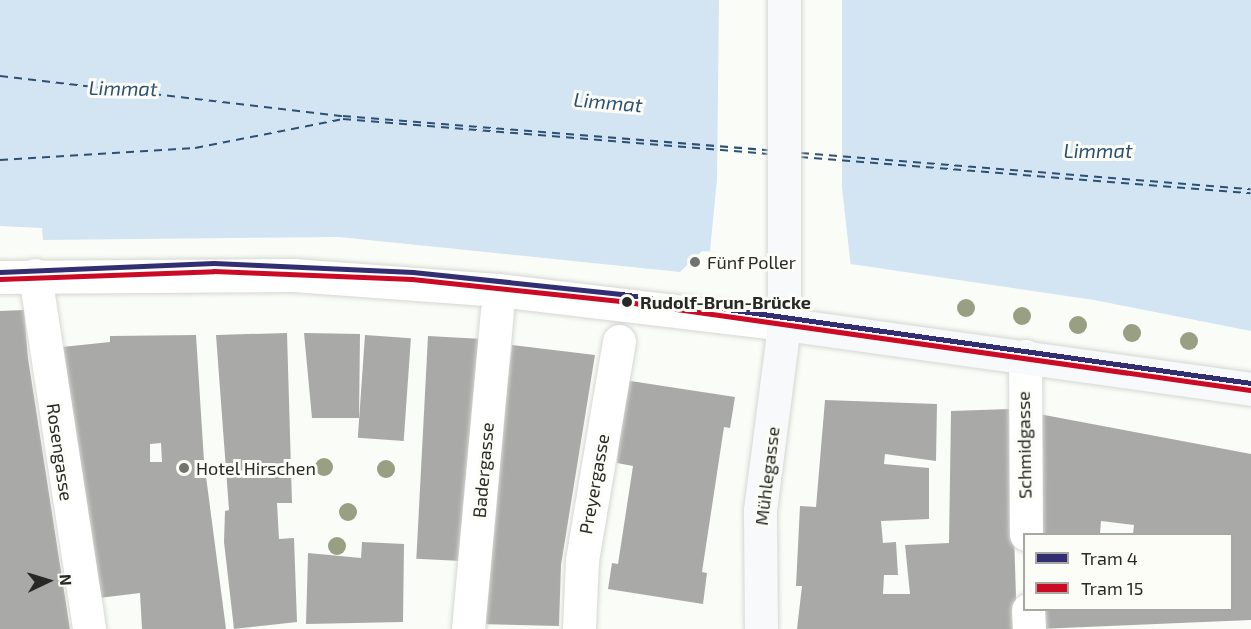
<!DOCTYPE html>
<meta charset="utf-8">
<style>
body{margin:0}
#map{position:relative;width:1251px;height:629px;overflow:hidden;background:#fafcf7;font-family:"Exo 2",sans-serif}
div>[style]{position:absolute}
.water>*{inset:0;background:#d3e4f3}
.pier>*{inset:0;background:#fafcf7}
.ferry>*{height:1.5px;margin-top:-0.75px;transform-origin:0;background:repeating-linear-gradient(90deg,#2c5072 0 8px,transparent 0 14px)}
.building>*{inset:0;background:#a9aaa7;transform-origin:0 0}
.roads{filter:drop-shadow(0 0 2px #d5d7d3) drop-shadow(0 0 2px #d5d7d3)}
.street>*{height:33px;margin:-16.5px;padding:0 16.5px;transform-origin:16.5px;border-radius:16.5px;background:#fefffe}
.secondary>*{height:33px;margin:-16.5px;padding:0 16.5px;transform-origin:16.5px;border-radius:16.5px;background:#f7f9fa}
.tram-1>*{height:4.5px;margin:-2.25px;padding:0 2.25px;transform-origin:2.25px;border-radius:2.25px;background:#322e71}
.tram-2>*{height:4.5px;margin:-2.25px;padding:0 2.25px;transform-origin:2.25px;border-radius:2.25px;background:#cb0a25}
.trees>*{width:18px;height:18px;margin:-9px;border-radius:50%;background:#999f82}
.dots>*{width:16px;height:16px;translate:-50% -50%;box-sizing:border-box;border:3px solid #fbfdf6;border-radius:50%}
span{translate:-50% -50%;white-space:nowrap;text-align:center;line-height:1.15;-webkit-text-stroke:6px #fbfdf6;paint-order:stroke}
.poi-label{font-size:18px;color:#282926}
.left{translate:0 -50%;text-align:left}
.stop-label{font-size:18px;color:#282926;font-weight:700}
.street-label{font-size:18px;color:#282926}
.water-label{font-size:20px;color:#2c5072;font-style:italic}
.legend{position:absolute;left:1023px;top:533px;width:210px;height:78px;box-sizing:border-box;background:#fbfdf6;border:2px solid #a7a8a3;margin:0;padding:8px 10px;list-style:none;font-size:18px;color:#282926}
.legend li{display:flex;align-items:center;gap:12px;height:30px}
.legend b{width:30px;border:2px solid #a7a8a3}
.north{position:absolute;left:18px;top:551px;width:60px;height:60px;-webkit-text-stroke:4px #fbfdf6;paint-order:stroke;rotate:86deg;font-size:16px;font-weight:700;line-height:24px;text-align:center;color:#282926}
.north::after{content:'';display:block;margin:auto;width:21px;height:27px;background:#282926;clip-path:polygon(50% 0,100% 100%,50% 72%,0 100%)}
</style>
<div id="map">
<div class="water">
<div style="clip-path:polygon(0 0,1251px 0,1251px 331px,1094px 300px,783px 254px,702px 251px,680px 272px,339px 237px,43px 240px,42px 228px,0 226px)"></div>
</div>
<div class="pier">
<div style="clip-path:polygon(719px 0,842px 0,842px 187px,851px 268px,710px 251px,717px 179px)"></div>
</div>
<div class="ferry">
<div style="left:0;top:76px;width:345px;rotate:6.7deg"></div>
<div style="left:343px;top:116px;width:427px;rotate:4.6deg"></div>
<div style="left:801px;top:153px;width:451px;rotate:4.6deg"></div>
<div style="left:800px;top:157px;width:452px;rotate:4.6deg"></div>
<div style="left:0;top:160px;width:195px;rotate:-3.5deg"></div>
<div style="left:195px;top:148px;width:151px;rotate:-11.1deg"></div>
<div style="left:343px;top:119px;width:426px;rotate:4.7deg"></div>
</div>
<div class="building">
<div style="clip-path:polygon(24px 310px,28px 358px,70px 629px,0 629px,0 311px)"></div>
<div style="clip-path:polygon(287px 333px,292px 503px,277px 503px,279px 539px,294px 538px,297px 622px,234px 629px,224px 542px,225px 511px,229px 510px,216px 335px)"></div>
<div style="clip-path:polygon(304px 333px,360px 334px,359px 418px,312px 418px)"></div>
<div style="clip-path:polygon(evenodd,196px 335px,204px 461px,226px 629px,142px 629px,140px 593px,99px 598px,62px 347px,110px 342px,110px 336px,196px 335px,161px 443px,162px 462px,150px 462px,150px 444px,161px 443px)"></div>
<div style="left:365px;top:335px;width:46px;height:103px;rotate:4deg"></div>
<div style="left:428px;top:336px;width:55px;height:223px;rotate:3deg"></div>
<div style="clip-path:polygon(512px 345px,595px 355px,561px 565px,559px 626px,479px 624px)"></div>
<div style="clip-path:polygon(624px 380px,735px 397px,730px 428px,724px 427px,702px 572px,707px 573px,703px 604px,608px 589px,612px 563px,618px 564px,633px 466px,617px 463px)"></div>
<div style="clip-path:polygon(825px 400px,937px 404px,936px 461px,885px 454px,884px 464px,929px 468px,929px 519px,881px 521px,883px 543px,896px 542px,898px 575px,884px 575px,883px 594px,910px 594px,905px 545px,949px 543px,951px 411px,1010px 409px,1017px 629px,797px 629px,802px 586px,796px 586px,800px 506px,816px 507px)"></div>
<div style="clip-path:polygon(1039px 414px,1251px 454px,1251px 620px,1038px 629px,1037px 610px,1232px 610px,1232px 534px,1133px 534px,1134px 525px,1101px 521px,1100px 534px,1035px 534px)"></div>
<div style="clip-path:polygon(362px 542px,404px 544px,403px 622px,306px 624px,308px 553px,361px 558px)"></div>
</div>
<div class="roads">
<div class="street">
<div style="left:35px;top:275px;width:358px;rotate:81.3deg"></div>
<div style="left:0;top:277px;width:293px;rotate:-0.4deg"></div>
<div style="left:293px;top:275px;width:207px;rotate:4.2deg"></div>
<div style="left:499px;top:290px;width:287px;rotate:6.8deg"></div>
<div style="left:1025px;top:356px;width:178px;rotate:89.7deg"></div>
<div style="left:1028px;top:610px;width:19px;rotate:87deg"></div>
<div style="left:468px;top:629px;width:319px;rotate:-84.8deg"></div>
<div style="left:579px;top:629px;width:69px;rotate:-87.5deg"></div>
<div style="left:582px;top:560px;width:222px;rotate:-80.4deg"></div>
</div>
<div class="secondary">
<div style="left:784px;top:324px;width:472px;rotate:7.9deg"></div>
<div style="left:761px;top:629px;width:119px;rotate:-90.5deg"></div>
<div style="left:760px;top:510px;width:188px;rotate:-82.6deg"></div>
<div style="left:784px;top:324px;width:324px;rotate:-90deg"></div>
</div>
</div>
<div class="tram-1">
<div style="left:0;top:272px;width:214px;rotate:-2.4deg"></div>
<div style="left:214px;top:263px;width:199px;rotate:2.6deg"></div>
<div style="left:413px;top:272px;width:209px;rotate:6deg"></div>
<div style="left:621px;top:294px;width:636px;rotate:8.04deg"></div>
</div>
<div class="tram-2">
<div style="left:0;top:279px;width:214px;rotate:-2.1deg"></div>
<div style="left:214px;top:271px;width:198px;rotate:2.3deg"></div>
<div style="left:412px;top:279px;width:209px;rotate:6deg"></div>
<div style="left:620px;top:301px;width:636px;rotate:8.04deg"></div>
</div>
<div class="trees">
<div style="left:966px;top:308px"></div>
<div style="left:1022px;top:316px"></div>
<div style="left:1078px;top:325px"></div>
<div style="left:1132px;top:333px"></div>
<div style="left:1189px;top:341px"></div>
<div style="left:324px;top:467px"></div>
<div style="left:386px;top:469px"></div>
<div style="left:348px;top:512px"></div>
<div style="left:337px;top:546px"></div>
</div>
<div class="dots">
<div style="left:695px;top:262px;background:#72736f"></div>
<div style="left:627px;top:302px;background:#282926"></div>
<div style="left:184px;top:468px;background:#72736f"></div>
</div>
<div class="poi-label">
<span class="left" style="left:707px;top:262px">Fünf Poller</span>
<span class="left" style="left:196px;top:468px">Hotel Hirschen</span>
</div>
<div class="stop-label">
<span class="left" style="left:640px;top:302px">Rudolf-Brun-Brücke</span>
</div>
<div class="street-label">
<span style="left:1024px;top:445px;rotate:-91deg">Schmidgasse</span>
<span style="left:60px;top:452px;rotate:82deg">Rosengasse</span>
<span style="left:483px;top:470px;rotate:-85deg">Badergasse</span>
<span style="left:767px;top:476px;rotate:-83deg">Mühlegasse</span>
<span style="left:594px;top:484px;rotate:-80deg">Preyergasse</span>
</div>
<div class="water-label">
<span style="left:123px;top:88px;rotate:1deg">Limmat</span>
<span style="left:608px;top:102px;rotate:5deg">Limmat</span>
<span style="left:1098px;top:150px">Limmat</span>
</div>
<ul class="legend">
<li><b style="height:8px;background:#322e71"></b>Tram 4</li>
<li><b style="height:8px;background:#cb0a25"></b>Tram 15</li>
</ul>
<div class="north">N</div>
</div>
